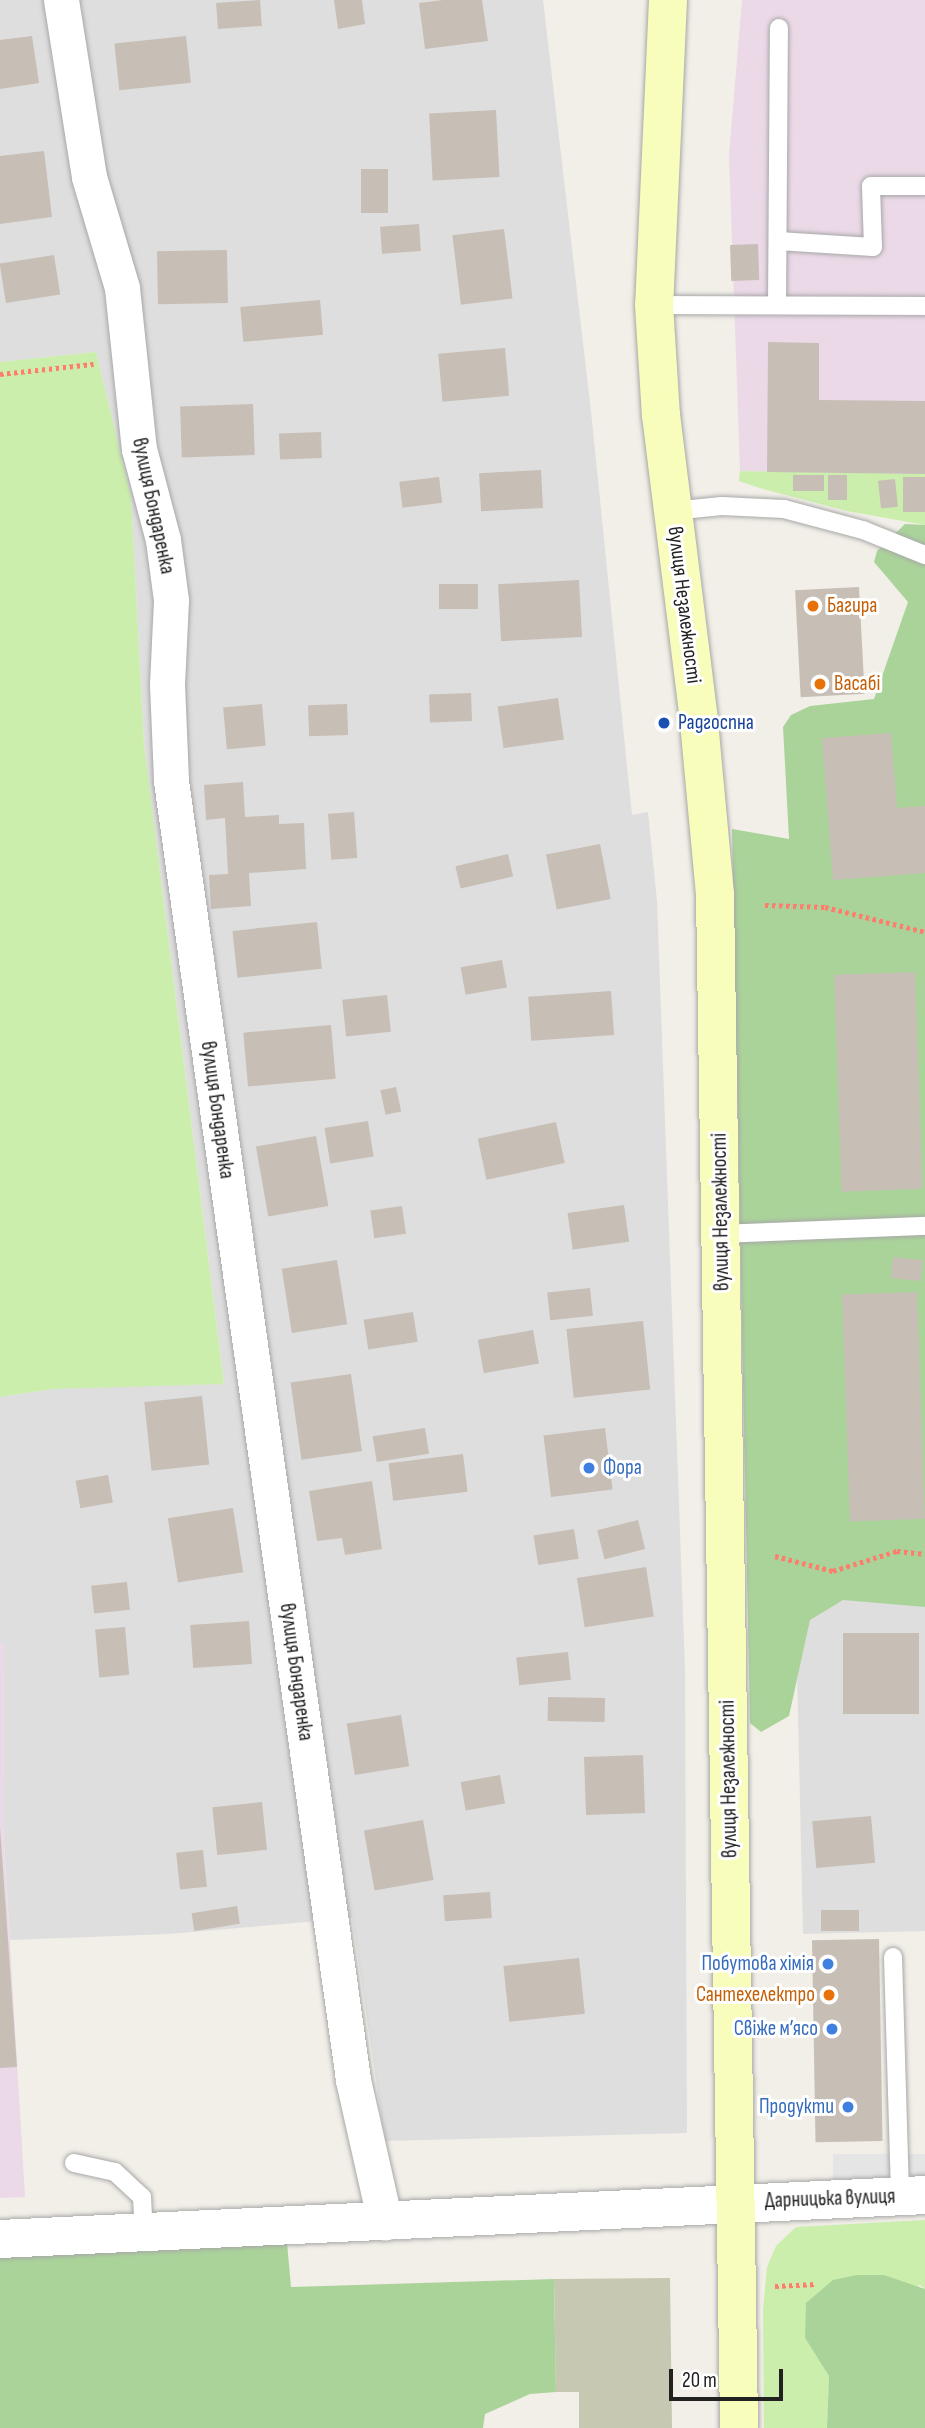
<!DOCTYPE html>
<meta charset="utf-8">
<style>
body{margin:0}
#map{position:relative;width:925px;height:2428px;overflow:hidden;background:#f2efe8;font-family:"Sofia Sans Condensed",sans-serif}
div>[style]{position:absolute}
.residential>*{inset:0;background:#dfdede}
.industrial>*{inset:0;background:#ebd9e8}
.construction>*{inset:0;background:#c7c8b2}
.grass>*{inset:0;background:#cbeeac}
.forest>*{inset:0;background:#aad39a}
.parking>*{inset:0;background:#e5e5e5;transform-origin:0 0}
.building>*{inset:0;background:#c7beb6;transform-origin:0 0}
.path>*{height:4.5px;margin-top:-2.25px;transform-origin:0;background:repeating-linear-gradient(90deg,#ff7d6c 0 3.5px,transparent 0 7px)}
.roads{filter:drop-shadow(0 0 2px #a8a8a8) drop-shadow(0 0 2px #a8a8a8)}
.service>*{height:18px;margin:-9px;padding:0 9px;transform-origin:9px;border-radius:9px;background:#fff}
.minor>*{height:35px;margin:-17.5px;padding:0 17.5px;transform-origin:17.5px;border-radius:17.5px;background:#fff}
.tertiary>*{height:38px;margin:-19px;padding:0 19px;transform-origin:19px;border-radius:19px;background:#fff}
.secondary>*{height:38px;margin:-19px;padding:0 19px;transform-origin:19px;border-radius:19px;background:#f9fdbb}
.dots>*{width:19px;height:19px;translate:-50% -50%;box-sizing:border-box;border:4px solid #fff;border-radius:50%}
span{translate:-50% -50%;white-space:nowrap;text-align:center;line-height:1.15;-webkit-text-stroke:6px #fff;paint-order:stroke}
.street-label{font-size:21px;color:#212121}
.food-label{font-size:21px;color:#c56008}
.left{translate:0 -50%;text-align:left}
.right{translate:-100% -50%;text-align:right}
.transit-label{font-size:21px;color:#164399}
.shop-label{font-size:21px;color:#366cbe}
.scale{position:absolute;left:669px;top:2369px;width:114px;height:32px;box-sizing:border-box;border:4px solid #212121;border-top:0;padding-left:9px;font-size:21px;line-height:24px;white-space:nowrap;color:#212121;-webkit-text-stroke:5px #fff;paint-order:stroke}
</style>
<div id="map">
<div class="residential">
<div style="clip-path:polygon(0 0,543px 0,591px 411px,632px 815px,648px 812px,657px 901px,685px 1669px,687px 2133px,385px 2141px,352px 1918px,169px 1934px,10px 1940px,3px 1827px,4px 1643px,0 1643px,0 1397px,52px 1389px,224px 1383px,144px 744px,131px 496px,96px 352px,0 362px)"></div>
<div style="clip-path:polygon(925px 903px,925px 1931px,803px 1934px,795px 1582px)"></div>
</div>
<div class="industrial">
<div style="clip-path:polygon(742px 0,925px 0,925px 474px,740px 471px,729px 155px)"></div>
<div style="clip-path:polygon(0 1643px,4px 1643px,3px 1827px,25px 2197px,0 2198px)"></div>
</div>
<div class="construction">
<div style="clip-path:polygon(670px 2278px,672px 2428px,579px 2428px,579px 2392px,556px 2392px,554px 2279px)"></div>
</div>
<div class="grass">
<div style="clip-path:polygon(96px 352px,131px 496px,144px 744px,224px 1384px,52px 1389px,0 1397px,0 362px)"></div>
<div style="clip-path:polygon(740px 471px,925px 474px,925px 525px,847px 511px,763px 489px,739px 481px)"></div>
<div style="clip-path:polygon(925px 2220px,925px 2289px,920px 2285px,805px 2338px,829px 2376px,827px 2428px,764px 2428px,763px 2309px,767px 2267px,776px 2246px,796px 2227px)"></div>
</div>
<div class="forest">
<div style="clip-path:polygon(905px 524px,925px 525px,925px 1607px,843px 1600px,810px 1620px,789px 1716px,761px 1732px,750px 1723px,732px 829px,789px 839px,783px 727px,791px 715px,810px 706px,874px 699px,908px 602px,874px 562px,877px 551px)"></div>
<div style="clip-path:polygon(287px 2242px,291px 2287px,554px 2279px,556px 2392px,530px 2394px,485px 2414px,483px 2428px,0 2428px,0 2252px)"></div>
<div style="clip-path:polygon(857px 2275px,884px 2275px,925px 2289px,925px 2428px,827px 2428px,829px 2376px,805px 2338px,806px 2303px,833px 2280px)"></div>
</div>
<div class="parking">
<div style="left:925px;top:2154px;width:32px;height:92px;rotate:90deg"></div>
</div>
<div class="building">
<div style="left:260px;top:0;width:26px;height:44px;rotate:86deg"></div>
<div style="clip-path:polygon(334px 0,362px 0,365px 24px,338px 29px)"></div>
<div style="clip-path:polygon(443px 0,482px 0,488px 41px,425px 49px,419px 3px)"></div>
<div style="clip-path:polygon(32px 36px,39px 83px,0 89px,0 40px)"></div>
<div style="left:186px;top:36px;width:47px;height:72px;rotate:84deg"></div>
<div style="left:496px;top:110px;width:67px;height:67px;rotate:87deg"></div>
<div style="clip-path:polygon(44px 151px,52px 217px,0 224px,0 156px)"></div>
<div style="left:361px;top:169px;width:27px;height:44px"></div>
<div style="left:419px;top:224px;width:27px;height:39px;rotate:86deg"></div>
<div style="left:504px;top:229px;width:70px;height:52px;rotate:83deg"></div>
<div style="left:758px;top:244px;width:36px;height:28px;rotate:88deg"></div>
<div style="left:227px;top:250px;width:53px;height:70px;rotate:89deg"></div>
<div style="left:54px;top:255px;width:40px;height:55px;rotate:81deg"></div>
<div style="left:320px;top:300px;width:35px;height:80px;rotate:85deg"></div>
<div style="clip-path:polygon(768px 342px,819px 343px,819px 400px,925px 401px,925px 474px,767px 472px)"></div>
<div style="left:505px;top:348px;width:48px;height:67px;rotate:85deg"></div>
<div style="left:253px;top:404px;width:51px;height:73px;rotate:88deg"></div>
<div style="left:321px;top:432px;width:26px;height:42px;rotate:88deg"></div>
<div style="left:541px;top:470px;width:38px;height:62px;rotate:87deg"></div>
<div style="left:793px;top:475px;width:31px;height:16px"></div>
<div style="left:828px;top:475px;width:19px;height:25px"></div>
<div style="left:439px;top:477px;width:26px;height:40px;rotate:83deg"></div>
<div style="left:925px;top:477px;width:35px;height:22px;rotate:90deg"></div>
<div style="left:895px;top:479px;width:28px;height:17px;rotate:84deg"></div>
<div style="left:579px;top:580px;width:57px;height:81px;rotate:87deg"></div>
<div style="left:439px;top:584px;width:39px;height:25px"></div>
<div style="left:859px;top:587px;width:107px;height:64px;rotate:87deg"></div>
<div style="left:471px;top:693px;width:28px;height:42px;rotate:88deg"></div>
<div style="left:558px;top:698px;width:42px;height:61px;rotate:82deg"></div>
<div style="left:262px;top:704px;width:42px;height:39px;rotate:85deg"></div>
<div style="left:347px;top:704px;width:31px;height:39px;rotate:88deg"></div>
<div style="clip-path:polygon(891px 733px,897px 808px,925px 806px,925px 873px,833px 880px,822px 738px)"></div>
<div style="clip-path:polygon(243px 782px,245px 817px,279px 815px,279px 824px,304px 823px,306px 869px,249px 873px,251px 906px,211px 909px,209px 875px,228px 874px,225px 818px,206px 820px,204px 785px)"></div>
<div style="left:354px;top:812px;width:46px;height:26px;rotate:86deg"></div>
<div style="left:600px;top:844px;width:56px;height:55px;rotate:79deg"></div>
<div style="left:508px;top:854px;width:23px;height:54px;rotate:77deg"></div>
<div style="left:317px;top:922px;width:47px;height:85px;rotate:84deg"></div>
<div style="left:502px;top:960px;width:28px;height:42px;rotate:80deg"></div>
<div style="left:915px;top:972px;width:217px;height:81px;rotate:88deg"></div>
<div style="left:611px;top:991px;width:44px;height:83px;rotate:86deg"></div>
<div style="left:387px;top:995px;width:37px;height:45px;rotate:84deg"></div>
<div style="left:331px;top:1025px;width:54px;height:88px;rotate:85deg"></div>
<div style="left:396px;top:1087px;width:25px;height:16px;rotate:78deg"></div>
<div style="left:368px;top:1121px;width:36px;height:44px;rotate:81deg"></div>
<div style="left:556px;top:1122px;width:42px;height:80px;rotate:78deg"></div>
<div style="left:316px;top:1136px;width:71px;height:61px;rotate:80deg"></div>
<div style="left:624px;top:1205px;width:37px;height:57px;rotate:82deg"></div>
<div style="left:402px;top:1206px;width:28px;height:32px;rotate:82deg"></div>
<div style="left:893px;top:1257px;width:30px;height:21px;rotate:6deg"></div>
<div style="left:337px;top:1260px;width:65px;height:56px;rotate:81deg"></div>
<div style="left:590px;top:1288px;width:28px;height:43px;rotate:84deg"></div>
<div style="left:917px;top:1292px;width:227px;height:75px;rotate:88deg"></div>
<div style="left:413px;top:1312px;width:30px;height:50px;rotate:81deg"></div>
<div style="left:643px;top:1321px;width:69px;height:77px;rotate:84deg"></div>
<div style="left:533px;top:1330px;width:34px;height:56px;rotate:80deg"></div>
<div style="left:351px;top:1374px;width:78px;height:61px;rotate:82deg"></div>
<div style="left:202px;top:1396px;width:69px;height:58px;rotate:84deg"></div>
<div style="left:425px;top:1428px;width:26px;height:53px;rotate:81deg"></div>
<div style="left:605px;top:1428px;width:62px;height:62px;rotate:83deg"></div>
<div style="left:463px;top:1454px;width:38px;height:75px;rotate:83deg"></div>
<div style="left:108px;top:1475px;width:28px;height:33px;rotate:80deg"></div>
<div style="clip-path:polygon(372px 1481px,382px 1549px,345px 1555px,342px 1538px,317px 1541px,309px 1491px)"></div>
<div style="left:233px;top:1508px;width:65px;height:66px;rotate:81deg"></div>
<div style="left:638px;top:1520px;width:30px;height:42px;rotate:76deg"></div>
<div style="left:574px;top:1529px;width:30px;height:41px;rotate:81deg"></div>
<div style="left:646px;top:1567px;width:50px;height:70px;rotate:81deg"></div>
<div style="left:127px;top:1582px;width:28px;height:36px;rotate:84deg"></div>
<div style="left:249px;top:1621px;width:43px;height:59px;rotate:86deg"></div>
<div style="left:125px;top:1627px;width:48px;height:30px;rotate:85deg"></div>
<div style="left:843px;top:1633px;width:76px;height:81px"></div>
<div style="left:568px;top:1652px;width:28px;height:52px;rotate:84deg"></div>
<div style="left:548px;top:1697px;width:57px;height:24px;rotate:1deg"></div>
<div style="left:401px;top:1715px;width:52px;height:55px;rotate:81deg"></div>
<div style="left:643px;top:1755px;width:58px;height:59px;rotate:88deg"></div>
<div style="left:500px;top:1775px;width:29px;height:40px;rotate:80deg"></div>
<div style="left:262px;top:1802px;width:48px;height:50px;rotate:84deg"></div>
<div style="left:871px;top:1816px;width:47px;height:59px;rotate:85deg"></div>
<div style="left:423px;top:1820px;width:61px;height:60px;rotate:80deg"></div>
<div style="clip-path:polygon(0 1827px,17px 2067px,0 2068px)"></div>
<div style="left:203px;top:1850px;width:37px;height:27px;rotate:84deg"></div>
<div style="left:490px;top:1892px;width:26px;height:47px;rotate:86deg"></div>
<div style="left:237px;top:1906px;width:18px;height:46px;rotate:81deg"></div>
<div style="left:859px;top:1910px;width:21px;height:38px;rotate:90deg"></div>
<div style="left:879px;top:1939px;width:202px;height:67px;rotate:89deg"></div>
<div style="left:579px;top:1958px;width:56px;height:76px;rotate:84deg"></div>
</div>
<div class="path">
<div style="left:0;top:374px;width:94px;rotate:-6.1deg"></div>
<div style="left:765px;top:905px;width:60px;rotate:1.9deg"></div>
<div style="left:825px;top:907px;width:103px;rotate:14deg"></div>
<div style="left:775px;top:1556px;width:60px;rotate:14.5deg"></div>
<div style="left:833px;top:1571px;width:67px;rotate:-17.4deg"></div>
<div style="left:897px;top:1551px;width:28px;rotate:6deg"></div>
<div style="left:775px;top:2286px;width:41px;rotate:-2.8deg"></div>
</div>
<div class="roads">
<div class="service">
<div style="left:778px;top:241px;width:95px;rotate:3.6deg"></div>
<div style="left:873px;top:247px;width:61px;rotate:-91.9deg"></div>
<div style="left:871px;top:186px;width:54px"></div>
<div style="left:654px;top:305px;width:271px;rotate:0.2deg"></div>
<div style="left:777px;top:305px;width:277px;rotate:-89.6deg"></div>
<div style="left:672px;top:511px;width:50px;rotate:-5.7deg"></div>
<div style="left:722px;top:506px;width:62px;rotate:2.8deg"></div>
<div style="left:784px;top:509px;width:82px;rotate:14.9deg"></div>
<div style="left:863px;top:530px;width:67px;rotate:22deg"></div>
<div style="left:722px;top:1234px;width:203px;rotate:-2.3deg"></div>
<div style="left:893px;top:1957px;width:239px;rotate:88.3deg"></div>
<div style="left:74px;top:2163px;width:42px;rotate:12.4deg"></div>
<div style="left:115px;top:2172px;width:37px;rotate:43deg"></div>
<div style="left:142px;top:2197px;width:35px;rotate:87deg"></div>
</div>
<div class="minor">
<div style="left:61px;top:0;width:179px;rotate:81deg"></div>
<div style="left:89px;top:177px;width:116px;rotate:73.4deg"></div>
<div style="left:122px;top:288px;width:162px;rotate:84deg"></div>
<div style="left:139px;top:449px;width:94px;rotate:75.2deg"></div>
<div style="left:163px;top:540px;width:61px;rotate:82.4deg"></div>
<div style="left:171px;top:600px;width:84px;rotate:92.7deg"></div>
<div style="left:167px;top:684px;width:97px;rotate:87.6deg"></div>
<div style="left:171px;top:781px;width:1312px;rotate:82.02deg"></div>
<div style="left:353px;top:2080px;width:146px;rotate:77.3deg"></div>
</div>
<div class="tertiary">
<div style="left:0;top:2239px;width:926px;rotate:-2.72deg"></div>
</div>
<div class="secondary">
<div style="left:668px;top:0;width:305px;rotate:92.6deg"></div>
<div style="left:654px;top:305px;width:110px;rotate:86.4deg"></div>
<div style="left:661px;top:415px;width:309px;rotate:82.9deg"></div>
<div style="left:699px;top:722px;width:174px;rotate:84.7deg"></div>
<div style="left:715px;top:895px;width:1533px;rotate:89.1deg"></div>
</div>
</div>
<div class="dots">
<div style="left:813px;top:606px;background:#e8710a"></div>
<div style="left:820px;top:684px;background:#e8710a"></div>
<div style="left:664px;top:723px;background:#1a4fb4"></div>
<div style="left:589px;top:1468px;background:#3f7fe0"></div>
<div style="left:828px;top:1964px;background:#3f7fe0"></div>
<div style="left:829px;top:1995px;background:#e8710a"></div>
<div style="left:832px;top:2029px;background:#3f7fe0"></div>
<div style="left:848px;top:2107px;background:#3f7fe0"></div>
</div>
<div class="street-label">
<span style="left:153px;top:506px;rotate:78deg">вулиця Бондаренка</span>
<span style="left:684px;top:605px;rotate:83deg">вулиця Незалежності</span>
<span style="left:217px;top:1110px;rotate:82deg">вулиця Бондаренка</span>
<span style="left:721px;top:1212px;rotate:-91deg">вулиця Незалежності</span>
<span style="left:296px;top:1672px;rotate:82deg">вулиця Бондаренка</span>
<span style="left:729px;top:1779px;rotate:-91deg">вулиця Незалежності</span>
<span style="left:830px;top:2199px;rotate:-2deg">Дарницька вулиця</span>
</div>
<div class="food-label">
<span class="left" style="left:827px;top:606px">Багира</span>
<span class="left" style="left:834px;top:684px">Васабі</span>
<span class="right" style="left:815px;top:1995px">Сантехелектро</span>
</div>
<div class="transit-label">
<span class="left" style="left:678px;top:723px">Радгоспна</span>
</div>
<div class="shop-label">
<span class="left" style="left:603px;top:1468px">Фора</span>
<span class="right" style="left:814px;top:1964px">Побутова хімія</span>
<span class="right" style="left:818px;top:2029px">Свіже м’ясо</span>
<span class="right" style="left:834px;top:2107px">Продукти</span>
</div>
<div class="scale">20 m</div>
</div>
